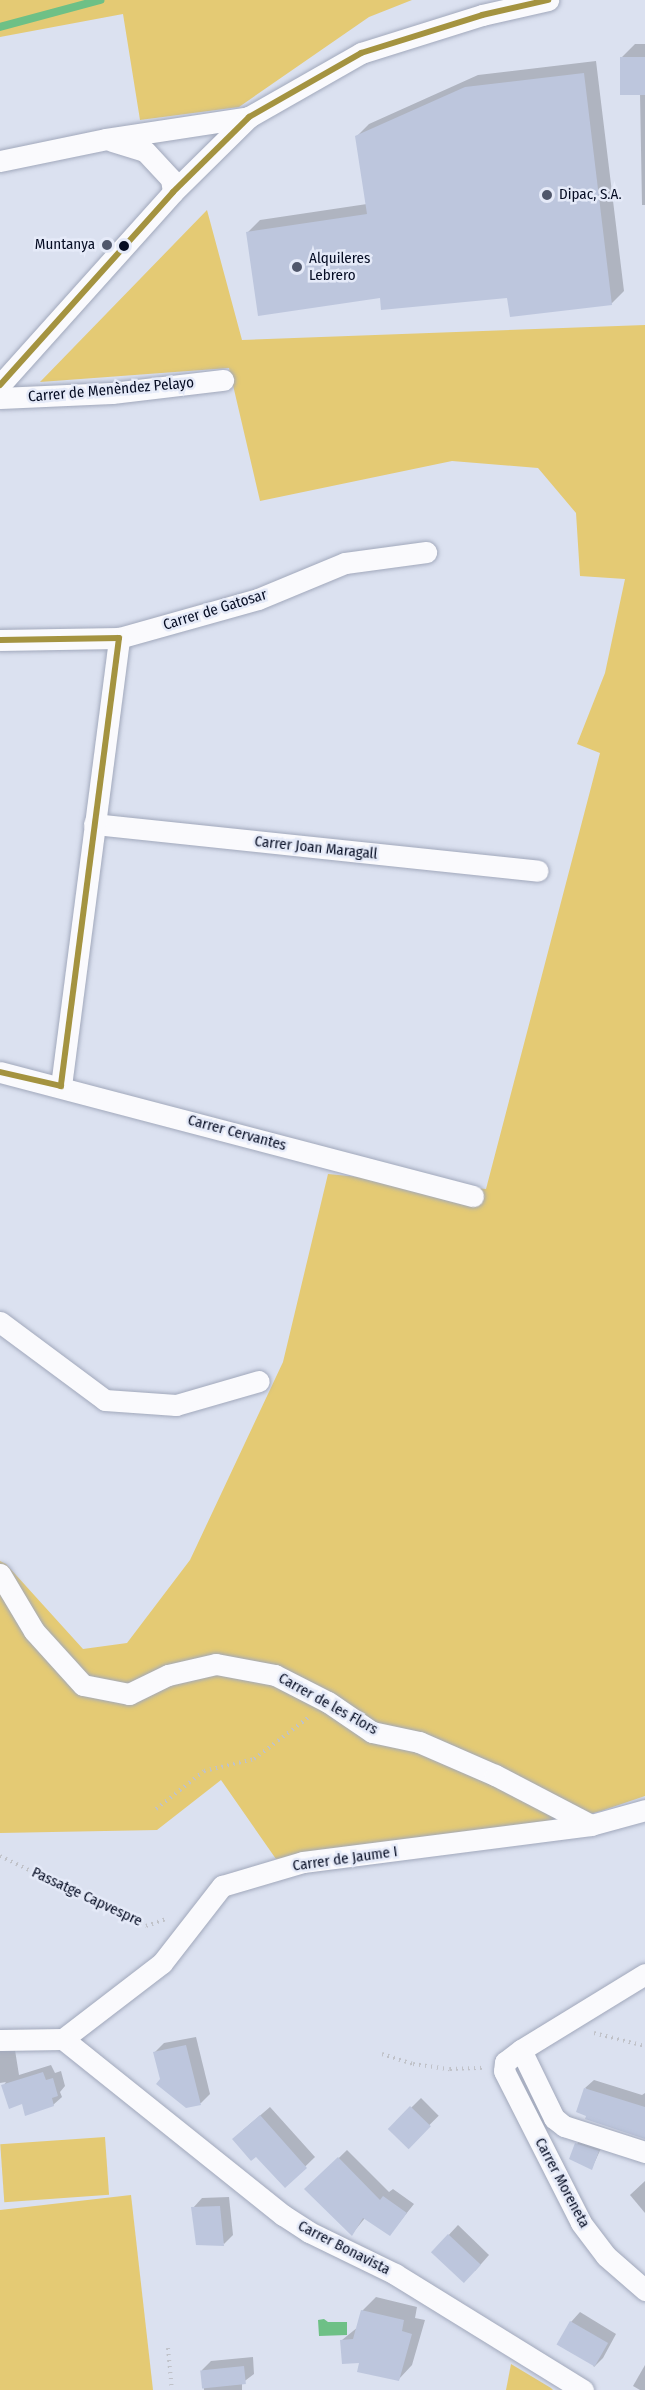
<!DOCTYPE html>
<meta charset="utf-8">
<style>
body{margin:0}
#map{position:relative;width:645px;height:2390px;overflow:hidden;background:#dbe1f0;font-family:"Fira Sans Condensed",sans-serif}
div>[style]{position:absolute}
.green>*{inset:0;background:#e4ca74;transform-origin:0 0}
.water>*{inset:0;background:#6ec086}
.shadow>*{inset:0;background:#0003;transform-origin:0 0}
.stream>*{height:8px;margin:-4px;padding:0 4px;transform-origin:4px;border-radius:4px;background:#6ec086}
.building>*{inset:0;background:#bdc6dd;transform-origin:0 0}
.path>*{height:4px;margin-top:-2px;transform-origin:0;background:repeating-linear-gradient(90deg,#c0c2c9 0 1.5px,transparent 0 6px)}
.roads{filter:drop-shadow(0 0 2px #a1a8bb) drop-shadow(0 0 2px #a1a8bb)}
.street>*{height:21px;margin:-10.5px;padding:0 10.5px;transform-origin:10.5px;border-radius:10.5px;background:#fafafd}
.bus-1>*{height:6px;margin:-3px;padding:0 3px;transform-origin:3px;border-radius:3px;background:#a49340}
.dots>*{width:16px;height:16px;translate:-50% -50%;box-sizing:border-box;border:3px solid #e5eaf8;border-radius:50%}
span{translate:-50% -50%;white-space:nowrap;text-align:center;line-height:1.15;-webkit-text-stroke:5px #e5eaf8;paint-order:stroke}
.poi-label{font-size:15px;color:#050c23}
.left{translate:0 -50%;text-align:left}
.right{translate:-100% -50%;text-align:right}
.street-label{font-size:15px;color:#050c23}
</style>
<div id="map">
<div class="green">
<div style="clip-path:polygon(0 0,412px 0,369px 17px,239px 107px,140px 120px,123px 14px,0 37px)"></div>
<div style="clip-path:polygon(207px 210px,242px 340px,645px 325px,645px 1796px,601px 1811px,543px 1826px,276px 1859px,221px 1780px,157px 1830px,0 1833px,0 1561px,6px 1564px,83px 1649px,127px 1643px,190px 1560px,283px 1362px,328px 1174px,486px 1189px,600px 753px,577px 744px,605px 673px,625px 579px,580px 576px,576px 513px,538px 468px,452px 461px,260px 501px,229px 368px,40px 382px)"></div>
<div style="left:105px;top:2137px;width:58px;height:105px;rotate:86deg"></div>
<div style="clip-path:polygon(131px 2195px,153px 2390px,0 2390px,0 2210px)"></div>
<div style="clip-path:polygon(511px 2364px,551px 2388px,553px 2390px,506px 2390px)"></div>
</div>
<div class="water">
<div style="clip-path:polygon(324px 2319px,328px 2322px,347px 2322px,347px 2335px,319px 2336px,318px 2320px)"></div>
</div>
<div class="shadow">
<div style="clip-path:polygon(635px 44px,645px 44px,645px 205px,642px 205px,640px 93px,621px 58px)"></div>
<div style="clip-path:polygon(596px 61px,624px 291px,611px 304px,509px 296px,381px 296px,247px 233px,260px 220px,367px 204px,357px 136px,369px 124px,478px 75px)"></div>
<div style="clip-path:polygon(196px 2037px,210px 2094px,201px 2103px,187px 2107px,162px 2080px,155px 2052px,164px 2043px)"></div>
<div style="clip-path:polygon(0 2049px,15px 2050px,19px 2075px,51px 2065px,55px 2073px,61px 2071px,65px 2086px,60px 2092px,62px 2097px,53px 2105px,23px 2102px,3px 2086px,6px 2082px,0 2083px)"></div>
<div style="clip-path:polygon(594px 2080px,642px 2095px,645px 2093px,645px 2137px,585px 2088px)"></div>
<div style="left:421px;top:2098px;width:25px;height:44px;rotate:45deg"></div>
<div style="clip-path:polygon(270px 2107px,315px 2157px,285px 2186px,243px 2130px)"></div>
<div style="clip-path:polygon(581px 2139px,602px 2146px,592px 2168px,577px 2144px)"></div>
<div style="clip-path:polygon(347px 2150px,389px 2192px,393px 2189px,414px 2204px,390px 2234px,365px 2218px,352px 2234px,307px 2189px)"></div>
<div style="clip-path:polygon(645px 2181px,645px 2213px,630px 2195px)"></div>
<div style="clip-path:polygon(229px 2197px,233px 2235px,224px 2244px,193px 2208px,202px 2198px)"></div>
<div style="clip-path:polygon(458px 2225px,489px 2255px,475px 2271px,433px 2252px)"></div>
<div style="clip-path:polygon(376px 2297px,417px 2307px,415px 2318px,425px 2320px,412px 2365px,399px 2379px,361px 2362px,342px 2340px,358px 2327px,362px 2311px)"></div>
<div style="clip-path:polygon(580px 2312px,616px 2334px,603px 2358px,594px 2367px,571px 2322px)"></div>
<div style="clip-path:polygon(253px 2357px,254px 2374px,242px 2383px,242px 2390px,204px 2390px,202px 2370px,211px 2361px)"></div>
<div style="clip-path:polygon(645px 2365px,645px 2390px,640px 2390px,633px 2386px)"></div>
</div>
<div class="stream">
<div style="left:0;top:27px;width:104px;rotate:-15.1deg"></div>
</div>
<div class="building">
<div style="left:620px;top:57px;width:25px;height:38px"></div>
<div style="clip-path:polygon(584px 73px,612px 305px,510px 317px,507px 298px,381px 310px,380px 298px,258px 316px,246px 232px,367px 214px,355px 136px,465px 87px)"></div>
<div style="clip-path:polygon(186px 2045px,201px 2105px,186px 2108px,156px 2084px,160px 2079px,153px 2052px)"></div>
<div style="clip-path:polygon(43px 2072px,46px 2080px,53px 2078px,58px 2096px,52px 2098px,54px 2106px,25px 2116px,22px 2104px,9px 2109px,1px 2085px)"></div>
<div style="clip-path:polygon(584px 2088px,645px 2107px,645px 2139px,585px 2119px,586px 2116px,576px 2112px)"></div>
<div style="left:410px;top:2106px;width:29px;height:32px;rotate:44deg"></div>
<div style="clip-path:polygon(260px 2115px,307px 2168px,285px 2188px,256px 2157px,251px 2161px,232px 2139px)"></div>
<div style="clip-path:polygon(575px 2143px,599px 2151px,592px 2170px,569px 2159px)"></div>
<div style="clip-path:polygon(338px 2157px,380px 2200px,383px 2196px,407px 2213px,390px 2236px,363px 2218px,352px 2236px,304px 2189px)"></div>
<div style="clip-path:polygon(220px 2206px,224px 2246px,196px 2245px,191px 2207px)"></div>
<div style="left:448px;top:2234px;width:45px;height:25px;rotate:43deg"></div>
<div style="clip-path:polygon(361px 2310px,404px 2320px,402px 2331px,412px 2334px,399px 2381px,357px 2372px,359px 2363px,342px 2364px,340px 2340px,353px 2339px)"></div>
<div style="left:570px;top:2321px;width:44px;height:27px;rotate:30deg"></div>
<div style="left:244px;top:2366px;width:18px;height:44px;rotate:84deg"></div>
</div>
<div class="path">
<div style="left:156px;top:1809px;width:61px;rotate:-38.4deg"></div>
<div style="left:204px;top:1771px;width:51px;rotate:-13.5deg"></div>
<div style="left:254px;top:1759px;width:69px;rotate:-37.4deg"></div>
<div style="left:0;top:1856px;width:162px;rotate:25.6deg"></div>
<div style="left:146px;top:1926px;width:21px;rotate:-19deg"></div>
<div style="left:594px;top:2033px;width:53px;rotate:14.3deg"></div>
<div style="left:382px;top:2054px;width:33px;rotate:18deg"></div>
<div style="left:413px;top:2064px;width:37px;rotate:8deg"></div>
<div style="left:450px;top:2069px;width:34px;rotate:-2deg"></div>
<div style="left:168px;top:2348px;width:42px;rotate:84.6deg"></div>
</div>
<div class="roads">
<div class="street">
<div style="left:112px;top:141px;width:34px;rotate:17deg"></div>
<div style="left:145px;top:151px;width:38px;rotate:47deg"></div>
<div style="left:171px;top:179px;width:13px;rotate:81deg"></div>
<div style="left:0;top:161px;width:108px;rotate:-11.7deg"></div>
<div style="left:106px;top:139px;width:145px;rotate:-8.7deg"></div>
<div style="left:0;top:385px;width:259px;rotate:-48.1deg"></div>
<div style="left:173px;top:192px;width:107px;rotate:-44.6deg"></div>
<div style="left:249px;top:117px;width:129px;rotate:-29.7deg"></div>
<div style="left:361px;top:53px;width:127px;rotate:-17.4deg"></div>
<div style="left:482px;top:15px;width:68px;rotate:-12.8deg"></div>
<div style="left:0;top:398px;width:112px;rotate:-2.6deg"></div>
<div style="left:112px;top:393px;width:112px;rotate:-6.7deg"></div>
<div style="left:0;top:640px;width:119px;rotate:-1deg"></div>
<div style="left:119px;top:638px;width:144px;rotate:-15.7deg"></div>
<div style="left:258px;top:599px;width:94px;rotate:-22.5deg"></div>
<div style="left:345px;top:563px;width:82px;rotate:-7.7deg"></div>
<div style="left:94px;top:824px;width:446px;rotate:6deg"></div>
<div style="left:0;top:1072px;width:489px;rotate:14.7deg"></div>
<div style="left:61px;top:1086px;width:452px;rotate:-82.6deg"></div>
<div style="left:0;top:1322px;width:131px;rotate:36.6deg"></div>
<div style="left:105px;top:1400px;width:71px;rotate:4deg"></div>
<div style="left:176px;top:1405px;width:86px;rotate:-16.1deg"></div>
<div style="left:0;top:1574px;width:66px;rotate:59.2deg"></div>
<div style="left:34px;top:1631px;width:73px;rotate:47.8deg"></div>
<div style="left:83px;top:1685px;width:47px;rotate:11.1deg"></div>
<div style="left:129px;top:1694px;width:43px;rotate:-26deg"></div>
<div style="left:168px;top:1675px;width:49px;rotate:-12.9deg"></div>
<div style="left:216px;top:1664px;width:60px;rotate:10.6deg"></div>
<div style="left:275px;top:1675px;width:59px;rotate:27deg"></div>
<div style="left:328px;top:1702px;width:53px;rotate:34.3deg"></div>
<div style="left:372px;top:1732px;width:48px;rotate:12deg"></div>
<div style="left:419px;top:1742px;width:83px;rotate:23.5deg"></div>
<div style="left:495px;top:1775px;width:108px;rotate:27.5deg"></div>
<div style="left:645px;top:1974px;width:145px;rotate:148.5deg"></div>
<div style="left:521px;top:2050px;width:20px;rotate:143deg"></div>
<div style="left:505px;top:2062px;width:9px;rotate:96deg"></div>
<div style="left:504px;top:2071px;width:170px;rotate:63.1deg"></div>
<div style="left:581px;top:2223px;width:41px;rotate:52.9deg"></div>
<div style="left:606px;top:2256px;width:52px;rotate:41.1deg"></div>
<div style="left:63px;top:2039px;width:282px;rotate:38.7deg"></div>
<div style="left:283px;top:2215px;width:31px;rotate:33deg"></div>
<div style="left:309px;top:2232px;width:96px;rotate:26deg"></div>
<div style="left:395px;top:2274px;width:221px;rotate:31.7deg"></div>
<div style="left:0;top:2040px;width:63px;rotate:-0.9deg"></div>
<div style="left:63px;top:2039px;width:125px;rotate:-37.5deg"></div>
<div style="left:162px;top:1963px;width:98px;rotate:-52.1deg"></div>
<div style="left:222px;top:1886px;width:84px;rotate:-16.5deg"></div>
<div style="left:303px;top:1862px;width:290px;rotate:-7.3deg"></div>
<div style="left:591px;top:1825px;width:56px;rotate:-15.5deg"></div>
<div style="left:521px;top:2050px;width:76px;rotate:64.1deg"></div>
<div style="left:554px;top:2118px;width:13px;rotate:39deg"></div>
<div style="left:564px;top:2126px;width:85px;rotate:17.8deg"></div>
</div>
</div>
<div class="bus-1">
<div style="left:0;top:385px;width:259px;rotate:-48.1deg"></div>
<div style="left:173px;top:192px;width:107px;rotate:-44.6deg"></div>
<div style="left:249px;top:117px;width:129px;rotate:-29.7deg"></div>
<div style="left:361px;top:53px;width:127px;rotate:-17.4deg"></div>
<div style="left:482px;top:15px;width:68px;rotate:-12.8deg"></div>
<div style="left:0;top:640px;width:119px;rotate:-1deg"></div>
<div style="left:119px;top:638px;width:452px;rotate:97.4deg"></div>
<div style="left:61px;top:1086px;width:63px;rotate:-167.1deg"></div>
</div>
<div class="dots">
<div style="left:547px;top:195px;background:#50576b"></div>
<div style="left:107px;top:245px;background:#50576b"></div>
<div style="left:124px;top:246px;background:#050c23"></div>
<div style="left:297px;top:267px;background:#50576b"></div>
</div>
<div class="poi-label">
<span class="left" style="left:559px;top:195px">Dipac, S.A.</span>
<span class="right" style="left:95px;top:245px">Muntanya</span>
<span class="left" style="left:309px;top:267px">Alquileres<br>Lebrero</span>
</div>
<div class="street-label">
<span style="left:111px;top:390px;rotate:-5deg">Carrer de Menèndez Pelayo</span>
<span style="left:215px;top:610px;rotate:-17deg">Carrer de Gatosar</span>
<span style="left:316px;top:848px;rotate:6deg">Carrer Joan Maragall</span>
<span style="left:237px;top:1133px;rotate:15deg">Carrer Cervantes</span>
<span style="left:328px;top:1704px;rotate:29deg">Carrer de les Flors</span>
<span style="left:345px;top:1859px;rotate:-8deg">Carrer de Jaume I</span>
<span style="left:87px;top:1897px;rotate:25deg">Passatge Capvespre</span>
<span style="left:562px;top:2183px;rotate:62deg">Carrer Moreneta</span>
<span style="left:344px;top:2248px;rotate:27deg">Carrer Bonavista</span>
</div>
</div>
